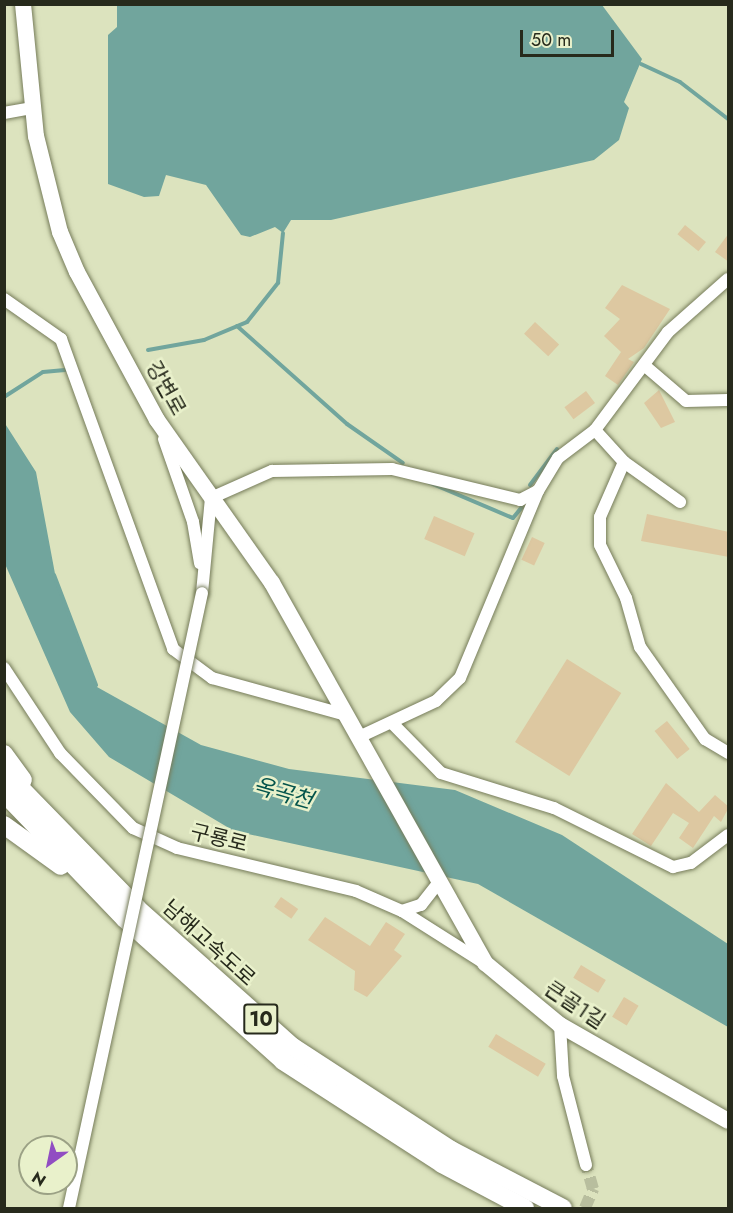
<!DOCTYPE html>
<meta charset="utf-8">
<style>
body{margin:0}
#map{position:relative;width:733px;height:1213px;overflow:hidden;background:#dce3be;font-family:Jost,"Noto Sans KR",sans-serif}
div>[style]{position:absolute}
.water>*{inset:0;background:#71a59d}
.stream>*{height:4px;margin:-2px;padding:0 2px;transform-origin:2px;border-radius:2px;background:#71a59d}
.building>*{inset:0;background:#ddc8a1;transform-origin:0 0}
.minor-tunnel>*{height:12px;margin-top:-6px;transform-origin:0;background:repeating-linear-gradient(90deg,#b8be9e 0 12px,transparent 0 18px)}
.roads{filter:drop-shadow(0 0 2px #767c5a) drop-shadow(0 0 2px #767c5a)}
.minor>*{height:12px;margin:-6px;padding:0 6px;transform-origin:6px;border-radius:6px;background:#fff}
.major>*{height:16px;margin:-8px;padding:0 8px;transform-origin:8px;border-radius:8px;background:#fff}
.highway>*{height:18px;margin:-9px;padding:0 9px;transform-origin:9px;border-radius:9px;background:#fff}
.bridges{filter:drop-shadow(0 0 2px #767c5a) drop-shadow(0 0 2px #767c5a)}
.minor-bridge>*{height:12px;margin:-6px;padding:0 6px;transform-origin:6px;border-radius:6px;background:#fff}
span{translate:-50% -50%;white-space:nowrap;text-align:center;line-height:1.15;-webkit-text-stroke:5px #e9f1cb;paint-order:stroke}
.shield-label span{padding:2px 4px;background:#e9f1cb;border:2px solid;border-radius:4px;-webkit-text-stroke-width:0}
.shield-label{font-size:20px;color:#272a1c;font-weight:700}
.street-label{font-size:21px;color:#272a1c}
.water-label{font-size:22px;color:#03534b;font-style:italic}
.frame{position:absolute;inset:0;border:6px solid #272a1c;pointer-events:none}
.north{position:absolute;left:18px;top:1135px;width:60px;height:60px;box-sizing:border-box;background:#e9f1cb;border:2px solid #9ba185;border-radius:50%;rotate:213deg;font-size:16px;font-weight:700;line-height:24px;text-align:center;color:#272a1c}
.north::after{content:'';display:block;margin:auto;width:21px;height:27px;background:#914dc2;clip-path:polygon(50% 0,100% 100%,50% 72%,0 100%)}
.scale{position:absolute;left:520px;top:30px;width:94px;height:27px;box-sizing:border-box;border:3px solid #272a1c;border-top:0;padding-left:8px;font-size:18px;line-height:21px;white-space:nowrap;color:#272a1c;-webkit-text-stroke:4px #e9f1cb;paint-order:stroke}
</style>
<div id="map">
<div class="water">
<div style="clip-path:polygon(117px 5px,602px 5px,642px 59px,624px 102px,629px 108px,619px 140px,594px 160px,331px 220px,291px 220px,283px 233px,275px 227px,250px 237px,241px 235px,206px 185px,166px 175px,159px 196px,144px 197px,108px 184px,108px 35px,117px 27px)"></div>
<div style="clip-path:polygon(4px 422px,36px 472px,56px 579px,97px 687px,201px 745px,289px 769px,455px 790px,562px 835px,728px 944px,728px 1027px,478px 884px,234px 831px,109px 757px,70px 712px,5px 564px)"></div>
</div>
<div class="stream">
<div style="left:641px;top:64px;width:43px;rotate:24.8deg"></div>
<div style="left:680px;top:82px;width:61px;rotate:37.6deg"></div>
<div style="left:237px;top:326px;width:147px;rotate:41.7deg"></div>
<div style="left:347px;top:424px;width:68px;rotate:34.9deg"></div>
<div style="left:148px;top:350px;width:57px;rotate:-10.1deg"></div>
<div style="left:204px;top:340px;width:47px;rotate:-22.7deg"></div>
<div style="left:247px;top:322px;width:50px;rotate:-51.5deg"></div>
<div style="left:278px;top:283px;width:50px;rotate:-84.3deg"></div>
<div style="left:4px;top:397px;width:46px;rotate:-32.7deg"></div>
<div style="left:43px;top:372px;width:22px;rotate:-5deg"></div>
<div style="left:428px;top:482px;width:92px;rotate:23deg"></div>
<div style="left:513px;top:518px;width:14px;rotate:-51deg"></div>
<div style="left:530px;top:485px;width:45px;rotate:-53.1deg"></div>
<div style="left:54px;top:575px;width:118px;rotate:69.1deg"></div>
</div>
<div class="building">
<div style="left:685px;top:225px;width:27px;height:12px;rotate:39deg"></div>
<div style="clip-path:polygon(729px 233px,729px 262px,715px 252px)"></div>
<div style="clip-path:polygon(622px 285px,670px 309px,644px 348px,628px 359px,634px 362px,618px 385px,605px 376px,621px 352px,604px 336px,620px 319px,605px 308px)"></div>
<div style="left:535px;top:322px;width:33px;height:16px;rotate:43deg"></div>
<div style="clip-path:polygon(659px 390px,675px 422px,661px 428px,644px 403px)"></div>
<div style="left:586px;top:391px;width:15px;height:27px;rotate:53deg"></div>
<div style="clip-path:polygon(647px 514px,729px 532px,729px 557px,641px 541px)"></div>
<div style="left:434px;top:516px;width:44px;height:25px;rotate:23deg"></div>
<div style="left:532px;top:537px;width:14px;height:25px;rotate:25deg"></div>
<div style="left:567px;top:659px;width:64px;height:98px;rotate:32deg"></div>
<div style="left:667px;top:721px;width:36px;height:16px;rotate:51deg"></div>
<div style="clip-path:polygon(666px 783px,699px 812px,715px 795px,729px 807px,721px 822px,714px 816px,693px 848px,679px 838px,689px 823px,673px 813px,651px 846px,632px 834px)"></div>
<div style="left:281px;top:897px;width:21px;height:12px;rotate:35deg"></div>
<div style="clip-path:polygon(325px 917px,370px 946px,386px 922px,405px 934px,394px 950px,402px 956px,367px 997px,354px 990px,355px 971px,308px 940px)"></div>
<div style="left:581px;top:965px;width:29px;height:15px;rotate:31deg"></div>
<div style="left:624px;top:997px;width:17px;height:23px;rotate:31deg"></div>
<div style="left:496px;top:1034px;width:58px;height:15px;rotate:31deg"></div>
</div>
<div class="minor-tunnel">
<div style="left:585px;top:1208px;width:21px;rotate:-67deg"></div>
<div style="left:593px;top:1189px;width:25px;rotate:-106deg"></div>
</div>
<div class="roads">
<div class="minor">
<div style="left:4px;top:113px;width:29px;rotate:-10deg"></div>
<div style="left:4px;top:299px;width:70px;rotate:35.1deg"></div>
<div style="left:61px;top:339px;width:330px;rotate:70.1deg"></div>
<div style="left:173px;top:649px;width:49px;rotate:36.6deg"></div>
<div style="left:212px;top:678px;width:139px;rotate:15.4deg"></div>
<div style="left:644px;top:365px;width:55px;rotate:40.6deg"></div>
<div style="left:686px;top:401px;width:42px;rotate:-1.4deg"></div>
<div style="left:595px;top:430px;width:43px;rotate:47.8deg"></div>
<div style="left:624px;top:462px;width:60px;rotate:113.6deg"></div>
<div style="left:600px;top:517px;width:28px;rotate:90deg"></div>
<div style="left:600px;top:545px;width:59px;rotate:63.9deg"></div>
<div style="left:626px;top:598px;width:51px;rotate:74.1deg"></div>
<div style="left:640px;top:647px;width:113px;rotate:54.8deg"></div>
<div style="left:705px;top:739px;width:27px;rotate:31deg"></div>
<div style="left:164px;top:439px;width:88px;rotate:70.7deg"></div>
<div style="left:193px;top:522px;width:42px;rotate:80.3deg"></div>
<div style="left:624px;top:462px;width:69px;rotate:35.5deg"></div>
<div style="left:202px;top:593px;width:95px;rotate:-84.6deg"></div>
<div style="left:211px;top:498px;width:67px;rotate:-23.9deg"></div>
<div style="left:272px;top:471px;width:120px;rotate:-1deg"></div>
<div style="left:392px;top:469px;width:132px;rotate:13.6deg"></div>
<div style="left:520px;top:500px;width:20px;rotate:-27deg"></div>
<div style="left:4px;top:668px;width:102px;rotate:56.6deg"></div>
<div style="left:60px;top:753px;width:105px;rotate:45.8deg"></div>
<div style="left:133px;top:828px;width:48px;rotate:24.4deg"></div>
<div style="left:177px;top:848px;width:184px;rotate:13.5deg"></div>
<div style="left:356px;top:891px;width:50px;rotate:23.5deg"></div>
<div style="left:402px;top:911px;width:97px;rotate:32.4deg"></div>
<div style="left:392px;top:723px;width:70px;rotate:45.6deg"></div>
<div style="left:441px;top:773px;width:118px;rotate:17.2deg"></div>
<div style="left:554px;top:808px;width:133px;rotate:26.4deg"></div>
<div style="left:673px;top:867px;width:18px;rotate:-13deg"></div>
<div style="left:691px;top:863px;width:46px;rotate:-37.1deg"></div>
<div style="left:359px;top:737px;width:85px;rotate:-25.1deg"></div>
<div style="left:436px;top:701px;width:33px;rotate:-44deg"></div>
<div style="left:460px;top:678px;width:203px;rotate:-67.4deg"></div>
<div style="left:538px;top:491px;width:39px;rotate:-59deg"></div>
<div style="left:558px;top:458px;width:46px;rotate:-37.1deg"></div>
<div style="left:595px;top:430px;width:122px;rotate:-53.3deg"></div>
<div style="left:668px;top:332px;width:80px;rotate:-41.5deg"></div>
<div style="left:402px;top:911px;width:20px;rotate:-18deg"></div>
<div style="left:421px;top:905px;width:31px;rotate:-52deg"></div>
<div style="left:560px;top:1025px;width:51px;rotate:86.6deg"></div>
<div style="left:563px;top:1076px;width:92px;rotate:75.5deg"></div>
</div>
<div class="major">
<div style="left:23px;top:4px;width:133px;rotate:84.4deg"></div>
<div style="left:36px;top:136px;width:99px;rotate:76deg"></div>
<div style="left:60px;top:232px;width:43px;rotate:67deg"></div>
<div style="left:77px;top:272px;width:168px;rotate:61.6deg"></div>
<div style="left:157px;top:420px;width:199px;rotate:54.8deg"></div>
<div style="left:272px;top:583px;width:436px;rotate:60.7deg"></div>
<div style="left:485px;top:963px;width:97px;rotate:39.6deg"></div>
<div style="left:560px;top:1025px;width:193px;rotate:29.7deg"></div>
</div>
<div class="highway">
<div style="left:4px;top:754px;width:32px;rotate:54deg"></div>
<div style="left:4px;top:771px;width:192px;rotate:45.8deg"></div>
<div style="left:138px;top:909px;width:208px;rotate:41.7deg"></div>
<div style="left:293px;top:1047px;width:189px;rotate:33.1deg"></div>
<div style="left:451px;top:1150px;width:126px;rotate:27.4deg"></div>
<div style="left:4px;top:793px;width:175px;rotate:46.2deg"></div>
<div style="left:125px;top:919px;width:212px;rotate:41.9deg"></div>
<div style="left:283px;top:1061px;width:189px;rotate:32.9deg"></div>
<div style="left:442px;top:1164px;width:94px;rotate:27.9deg"></div>
<div style="left:4px;top:825px;width:70px;rotate:35.7deg"></div>
</div>
</div>
<div class="bridges">
<div class="minor-bridge">
<div style="left:69px;top:1208px;width:629px;rotate:-77.8deg"></div>
</div>
</div>
<div class="shield-label">
<span style="left:261px;top:1019px">10</span>
</div>
<div class="street-label">
<span style="left:166px;top:388px;rotate:61deg">강변로</span>
<span style="left:219px;top:838px;rotate:14deg">구룡로</span>
<span style="left:209px;top:943px;rotate:42deg">남해고속도로</span>
<span style="left:575px;top:1005px;rotate:34deg">큰골1길</span>
</div>
<div class="water-label">
<span style="left:283px;top:793px;rotate:16deg">옥곡천</span>
</div>
<div class="frame"></div>
<div class="north">N</div>
<div class="scale">50 m</div>
</div>
